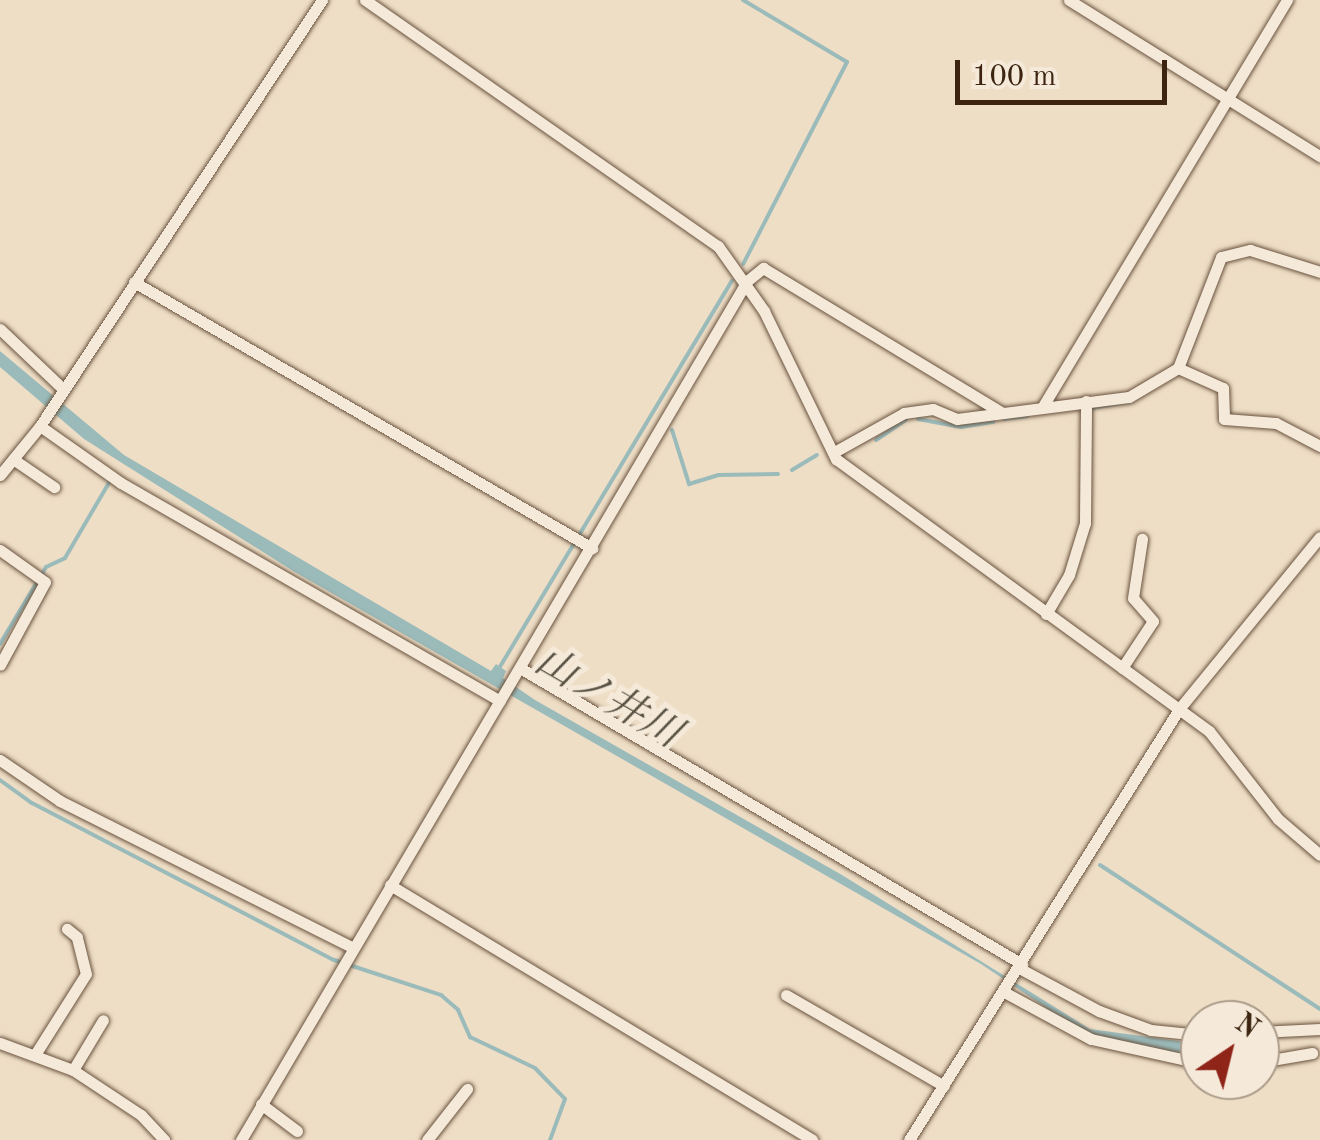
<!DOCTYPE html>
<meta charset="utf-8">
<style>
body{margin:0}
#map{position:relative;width:1320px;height:1140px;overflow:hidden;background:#efdec6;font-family:"Old Standard TT","Noto Serif JP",serif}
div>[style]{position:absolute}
.water>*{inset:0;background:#9bbbbb}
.stream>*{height:4px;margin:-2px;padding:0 2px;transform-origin:2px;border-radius:2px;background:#9bbbbb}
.roads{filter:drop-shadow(0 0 2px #69523e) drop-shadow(0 0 2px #69523e)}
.street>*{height:11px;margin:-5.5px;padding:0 5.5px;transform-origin:5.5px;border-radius:5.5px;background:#f5eada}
span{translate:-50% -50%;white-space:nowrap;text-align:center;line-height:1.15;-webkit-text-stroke:10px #f5eada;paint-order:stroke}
.water-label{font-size:40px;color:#585143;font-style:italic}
.north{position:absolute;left:1180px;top:1000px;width:100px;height:100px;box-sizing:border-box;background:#f5eada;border:2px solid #ab9b89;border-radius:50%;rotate:35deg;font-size:28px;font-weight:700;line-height:40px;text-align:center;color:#3c2410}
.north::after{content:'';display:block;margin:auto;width:35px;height:45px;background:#8f2418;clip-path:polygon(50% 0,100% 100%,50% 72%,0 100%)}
.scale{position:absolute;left:955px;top:60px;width:212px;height:45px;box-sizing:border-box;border:5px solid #3c2410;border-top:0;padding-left:12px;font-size:30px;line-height:35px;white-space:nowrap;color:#3c2410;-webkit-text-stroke:8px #f5eada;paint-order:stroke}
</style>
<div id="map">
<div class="water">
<div style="clip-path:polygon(0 351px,124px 455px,491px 671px,496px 664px,506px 671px,503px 678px,535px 700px,842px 875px,1090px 1029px,1200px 1044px,1200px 1054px,1138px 1050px,1081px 1031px,981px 964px,293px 571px,84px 439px,0 367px)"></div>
</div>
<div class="stream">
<div style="left:743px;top:0;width:121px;rotate:30.8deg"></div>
<div style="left:847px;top:62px;width:227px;rotate:117.2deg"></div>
<div style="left:1092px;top:408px;width:41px;rotate:-9.9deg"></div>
<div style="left:918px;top:419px;width:44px;rotate:10.5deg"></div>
<div style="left:961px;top:427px;width:33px;rotate:-9deg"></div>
<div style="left:1004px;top:419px;width:23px;rotate:-7deg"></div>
<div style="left:672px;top:430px;width:57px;rotate:72.5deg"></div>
<div style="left:689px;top:484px;width:30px;rotate:-17deg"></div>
<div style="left:718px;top:475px;width:60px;rotate:-1deg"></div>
<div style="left:876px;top:440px;width:36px;rotate:-34deg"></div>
<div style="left:792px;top:470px;width:29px;rotate:-31deg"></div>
<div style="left:0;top:644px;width:90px;rotate:-59.1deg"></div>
<div style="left:46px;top:567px;width:21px;rotate:-25deg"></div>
<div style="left:65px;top:558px;width:89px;rotate:-59.7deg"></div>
<div style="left:498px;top:670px;width:454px;rotate:-59deg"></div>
<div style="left:0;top:780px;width:39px;rotate:36deg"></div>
<div style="left:32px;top:803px;width:340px;rotate:27.5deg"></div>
<div style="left:334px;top:960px;width:113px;rotate:18.1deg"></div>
<div style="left:441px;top:995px;width:23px;rotate:41deg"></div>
<div style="left:458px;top:1010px;width:30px;rotate:66deg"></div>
<div style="left:470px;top:1037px;width:72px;rotate:25.5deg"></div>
<div style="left:535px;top:1068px;width:43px;rotate:45.9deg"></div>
<div style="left:565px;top:1099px;width:44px;rotate:110.1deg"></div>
<div style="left:1100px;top:865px;width:263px;rotate:33.2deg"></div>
</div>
<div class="roads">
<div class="street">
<div style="left:365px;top:0;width:430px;rotate:34.9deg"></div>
<div style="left:718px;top:246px;width:80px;rotate:54.7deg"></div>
<div style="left:764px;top:311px;width:165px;rotate:64.1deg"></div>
<div style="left:836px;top:459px;width:462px;rotate:36.1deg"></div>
<div style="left:1209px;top:731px;width:112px;rotate:51.9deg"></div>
<div style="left:1278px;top:819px;width:55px;rotate:40.6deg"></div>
<div style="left:1069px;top:0;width:296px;rotate:31.9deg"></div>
<div style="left:134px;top:282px;width:530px;rotate:30.15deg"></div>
<div style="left:0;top:329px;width:87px;rotate:43.6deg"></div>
<div style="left:1178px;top:368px;width:49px;rotate:24deg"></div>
<div style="left:1223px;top:388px;width:31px;rotate:88deg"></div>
<div style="left:1224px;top:419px;width:52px;rotate:4.4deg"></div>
<div style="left:1276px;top:423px;width:50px;rotate:27.6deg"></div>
<div style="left:1043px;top:406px;width:474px;rotate:-59deg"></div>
<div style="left:40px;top:426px;width:99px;rotate:35.1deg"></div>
<div style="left:121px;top:483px;width:437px;rotate:29.9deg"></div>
<div style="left:836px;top:451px;width:78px;rotate:-29.2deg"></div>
<div style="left:904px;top:413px;width:29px;rotate:-8deg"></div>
<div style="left:933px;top:409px;width:26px;rotate:23deg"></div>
<div style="left:957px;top:419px;width:173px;rotate:-7.3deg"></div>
<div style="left:1129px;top:397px;width:57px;rotate:-30.6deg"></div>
<div style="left:1178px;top:368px;width:119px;rotate:-68.8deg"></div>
<div style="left:1221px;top:257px;width:30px;rotate:-14deg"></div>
<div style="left:1250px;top:250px;width:73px;rotate:17.4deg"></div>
<div style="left:13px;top:459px;width:50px;rotate:34.3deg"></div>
<div style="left:0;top:475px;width:63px;rotate:-50.8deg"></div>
<div style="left:40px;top:426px;width:511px;rotate:-56.5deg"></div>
<div style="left:0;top:550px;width:55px;rotate:35.4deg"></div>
<div style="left:45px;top:582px;width:94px;rotate:118.5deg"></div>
<div style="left:1046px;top:614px;width:45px;rotate:-59.5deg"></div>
<div style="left:1069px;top:575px;width:54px;rotate:-72.9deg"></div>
<div style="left:1085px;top:523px;width:122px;rotate:-89.5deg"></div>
<div style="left:520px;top:668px;width:583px;rotate:30.53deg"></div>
<div style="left:1122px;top:668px;width:56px;rotate:-56.6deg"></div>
<div style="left:1153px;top:621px;width:30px;rotate:-131deg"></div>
<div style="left:1133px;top:598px;width:60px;rotate:-81.3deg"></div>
<div style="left:0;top:760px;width:73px;rotate:34.3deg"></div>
<div style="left:60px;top:801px;width:326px;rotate:26.6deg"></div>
<div style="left:390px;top:885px;width:493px;rotate:31.1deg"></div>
<div style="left:1019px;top:968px;width:91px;rotate:28.3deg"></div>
<div style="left:1099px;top:1011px;width:55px;rotate:20.1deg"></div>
<div style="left:1151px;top:1030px;width:49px;rotate:5.8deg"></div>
<div style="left:1004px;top:992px;width:99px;rotate:28.4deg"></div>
<div style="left:1091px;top:1039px;width:112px;rotate:12.4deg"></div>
<div style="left:786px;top:995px;width:182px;rotate:29.9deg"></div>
<div style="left:1260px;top:1032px;width:60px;rotate:-2.9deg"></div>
<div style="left:0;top:1043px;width:78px;rotate:20.3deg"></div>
<div style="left:73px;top:1070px;width:82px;rotate:33.5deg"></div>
<div style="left:141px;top:1115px;width:34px;rotate:47deg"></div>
<div style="left:36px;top:1053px;width:93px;rotate:-57.7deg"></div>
<div style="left:86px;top:974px;width:38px;rotate:-104deg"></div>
<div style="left:77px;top:937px;width:13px;rotate:-141deg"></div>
<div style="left:1260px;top:1062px;width:53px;rotate:-9.8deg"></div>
<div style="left:73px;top:1070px;width:58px;rotate:-59deg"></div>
<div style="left:261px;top:1104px;width:45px;rotate:36.9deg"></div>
<div style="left:241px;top:1140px;width:997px;rotate:-59.5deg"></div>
<div style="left:747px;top:281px;width:21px;rotate:-39deg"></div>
<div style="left:763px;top:268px;width:280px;rotate:31.2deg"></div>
<div style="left:427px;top:1140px;width:65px;rotate:-51.9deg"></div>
<div style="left:909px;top:1140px;width:509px;rotate:-57.93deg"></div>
<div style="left:1179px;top:709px;width:222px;rotate:-50.7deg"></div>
</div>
</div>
<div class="water-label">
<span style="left:607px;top:699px;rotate:30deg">山ノ井川</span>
</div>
<div class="north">N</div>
<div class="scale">100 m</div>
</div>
